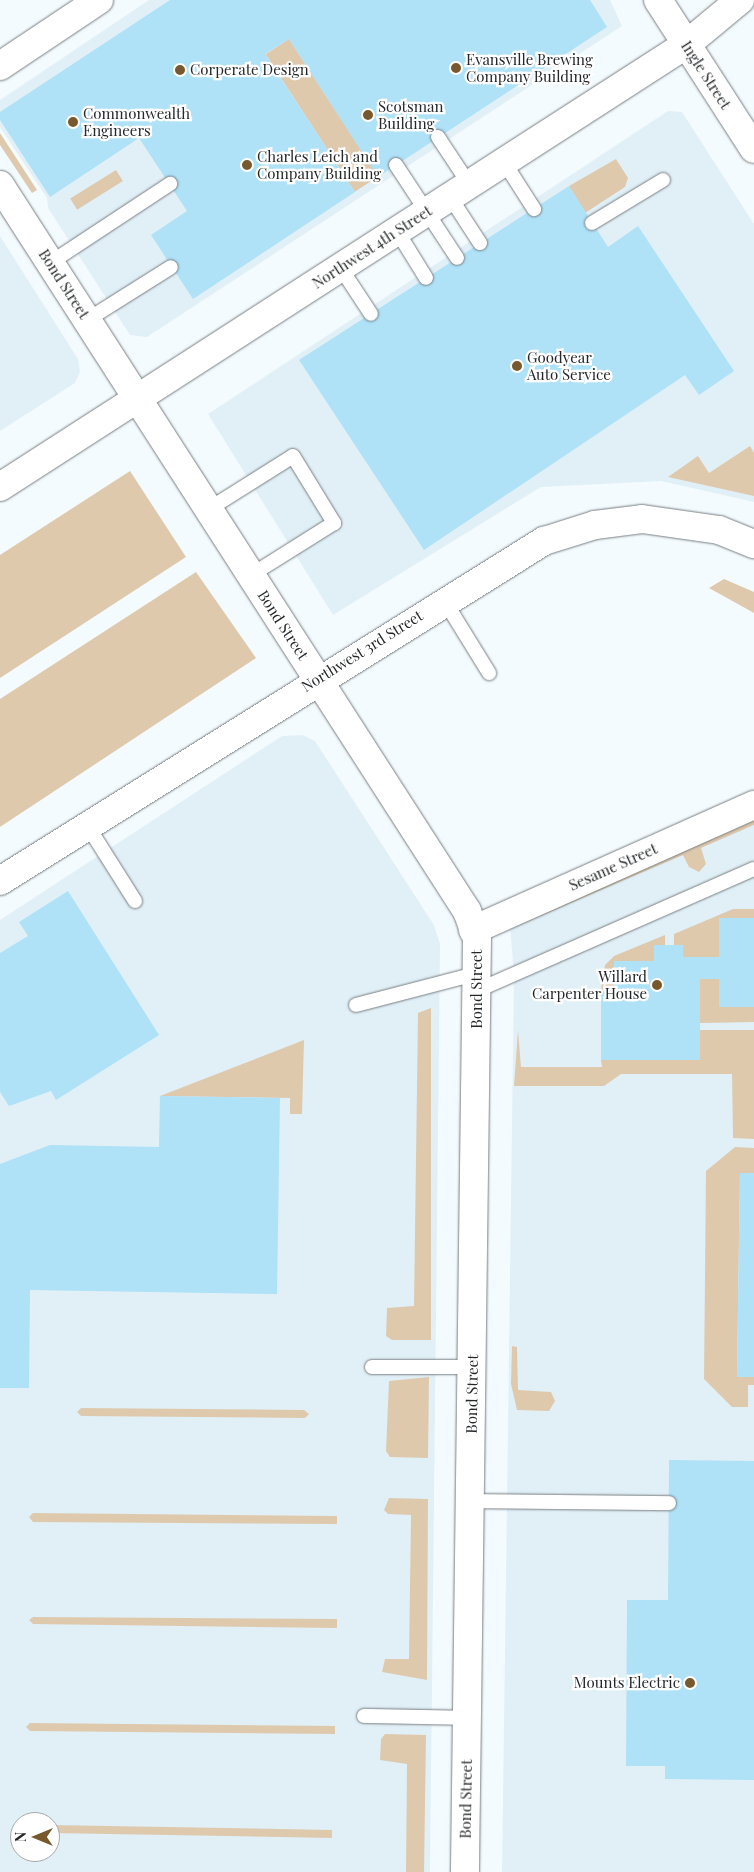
<!DOCTYPE html>
<style>
body{margin:0}
#map{position:relative;width:754px;height:1872px;overflow:hidden;background:#f4fbfe;font-family:"Playfair Display",serif}
div>[style]{position:absolute}
.built>*{inset:0;background:#e1f0f7}
.green>*{inset:0;background:#dec9ad;transform-origin:0 0}
.building>*{inset:0;background:#afe1f7}
.roads{filter:drop-shadow(0 0 1px #787e81) drop-shadow(0 0 1px #787e81)}
.lane>*{height:14px;margin:-7px;padding:0 7px;transform-origin:7px;border-radius:7px;background:#fff}
.street>*{height:28px;margin:-14px;padding:0 14px;transform-origin:14px;border-radius:14px;background:#fff}
.secondary>*{height:28px;margin:-14px;padding:0 14px;transform-origin:14px;border-radius:14px;background:#fff}
.dots>*{width:14px;height:14px;translate:-50% -50%;box-sizing:border-box;border:2px solid #fff;border-radius:50%}
span{translate:-50% -50%;white-space:nowrap;text-align:center;line-height:1.15;-webkit-text-stroke:4.5px #fff;paint-order:stroke}
.poi-label{font-size:15px;color:#252729}
.left{translate:0 -50%;text-align:left}
.right{translate:-100% -50%;text-align:right}
.street-label{font-size:15px;color:#252729}
.north{position:absolute;left:10px;top:1812px;width:50px;height:50px;box-sizing:border-box;background:#fff;border:1px solid #a8a9a9;border-radius:50%;rotate:270deg;font-size:14px;font-weight:700;line-height:20px;text-align:center;color:#252729}
.north::after{content:'';display:block;margin:auto;width:18px;height:22px;background:#77592d;clip-path:polygon(50% 0,100% 100%,50% 72%,0 100%)}
</style>
<div id="map">
<div class="built">
<div style="clip-path:polygon(149px 0,610px 0,622px 26px,147px 337px,130px 335px,48px 208px,47px 198px,0 127px,0 100px)"></div>
<div style="clip-path:polygon(668px 111px,682px 112px,754px 224px,754px 502px,661px 481px,541px 487px,333px 615px,208px 414px)"></div>
<div style="clip-path:polygon(0 236px,78px 359px,80px 372px,75px 383px,0 431px)"></div>
<div style="clip-path:polygon(evenodd,303px 735px,315px 741px,434px 925px,440px 944px,430px 1872px,0 1872px,0 920px,282px 736px,303px 735px,20px 1822px,50px 1822px,50px 1852px,20px 1852px,20px 1822px)"></div>
<div style="clip-path:polygon(754px 805px,754px 1872px,502px 1872px,514px 975px,509px 913px)"></div>
</div>
<div class="green">
<div style="left:289px;top:39px;width:164px;height:28px;rotate:57deg"></div>
<div style="clip-path:polygon(0 133px,37px 190px,32px 193px,0 145px)"></div>
<div style="clip-path:polygon(616px 159px,628px 178px,625px 187px,585px 213px,569px 186px)"></div>
<div style="left:116px;top:170px;width:13px;height:54px;rotate:58deg"></div>
<div style="clip-path:polygon(750px 446px,754px 453px,754px 496px,668px 477px,698px 456px,709px 473px)"></div>
<div style="clip-path:polygon(130px 471px,186px 557px,0 678px,0 555px)"></div>
<div style="clip-path:polygon(196px 572px,256px 658px,0 827px,0 699px)"></div>
<div style="clip-path:polygon(724px 579px,754px 592px,754px 613px,709px 588px)"></div>
<div style="clip-path:polygon(754px 818px,754px 825px,701px 848px,706px 864px,699px 872px,689px 867px,683px 855px,515px 927px,516px 920px)"></div>
<div style="clip-path:polygon(733px 909px,754px 909px,754px 918px,719px 957px,683px 957px,682px 945px,674px 945px,674px 934px)"></div>
<div style="clip-path:polygon(665px 935px,665px 945px,654px 945px,654px 961px,614px 961px,614px 990px,601px 990px,605px 965px,614px 956px)"></div>
<div style="clip-path:polygon(700px 979px,719px 979px,754px 1007px,754px 1022px,700px 1023px)"></div>
<div style="clip-path:polygon(431px 1008px,431px 1340px,392px 1340px,386px 1336px,387px 1308px,414px 1306px,418px 1013px)"></div>
<div style="clip-path:polygon(518px 1030px,521px 1067px,602px 1067px,601px 1060px,700px 1060px,700px 1030px,754px 1030px,754px 1139px,733px 1138px,732px 1074px,621px 1074px,604px 1086px,514px 1086px)"></div>
<div style="clip-path:polygon(304px 1040px,302px 1114px,290px 1114px,290px 1098px,160px 1096px)"></div>
<div style="clip-path:polygon(735px 1147px,754px 1148px,754px 1173px,740px 1173px,737px 1377px,754px 1377px,754px 1385px,748px 1385px,748px 1407px,732px 1407px,704px 1379px,706px 1171px)"></div>
<div style="clip-path:polygon(512px 1346px,517px 1347px,518px 1390px,551px 1392px,555px 1401px,549px 1411px,517px 1410px,511px 1384px)"></div>
<div style="clip-path:polygon(429px 1377px,428px 1458px,390px 1457px,386px 1451px,389px 1381px)"></div>
<div style="clip-path:polygon(81px 1408px,304px 1410px,309px 1414px,305px 1418px,81px 1416px,77px 1412px)"></div>
<div style="clip-path:polygon(389px 1498px,428px 1499px,427px 1680px,382px 1672px,385px 1659px,409px 1659px,411px 1515px,388px 1514px,384px 1510px)"></div>
<div style="clip-path:polygon(33px 1513px,337px 1516px,337px 1524px,33px 1522px,29px 1517px)"></div>
<div style="clip-path:polygon(33px 1617px,337px 1619px,337px 1628px,33px 1624px,29px 1620px)"></div>
<div style="clip-path:polygon(30px 1723px,335px 1726px,335px 1734px,30px 1731px,26px 1727px)"></div>
<div style="clip-path:polygon(385px 1734px,426px 1735px,424px 1872px,406px 1872px,407px 1764px,380px 1760px,381px 1739px)"></div>
<div style="left:50px;top:1825px;width:282px;height:8px;rotate:1deg"></div>
</div>
<div class="building">
<div style="clip-path:polygon(170px 0,590px 0,607px 27px,378px 177px,289px 39px,265px 54px,355px 192px,193px 299px,151px 235px,187px 211px,139px 138px,50px 197px,0 120px,0 112px)"></div>
<div style="clip-path:polygon(569px 186px,608px 247px,638px 226px,734px 371px,699px 395px,685px 375px,424px 550px,299px 360px)"></div>
<div style="clip-path:polygon(68px 891px,159px 1035px,56px 1100px,51px 1091px,9px 1106px,0 1092px,0 953px,28px 936px,19px 922px)"></div>
<div style="clip-path:polygon(719px 918px,754px 918px,754px 1007px,719px 1007px,719px 979px,700px 979px,700px 1060px,601px 1060px,601px 990px,614px 990px,614px 961px,654px 961px,654px 945px,683px 945px,683px 957px,719px 957px)"></div>
<div style="clip-path:polygon(160px 1096px,280px 1098px,277px 1294px,30px 1290px,29px 1388px,0 1388px,0 1164px,50px 1145px,159px 1147px)"></div>
<div style="clip-path:polygon(740px 1173px,754px 1173px,754px 1377px,737px 1377px)"></div>
<div style="clip-path:polygon(669px 1460px,754px 1461px,754px 1780px,665px 1779px,665px 1766px,626px 1766px,627px 1600px,668px 1600px)"></div>
</div>
<div class="roads">
<div class="lane">
<div style="left:438px;top:137px;width:56px;rotate:56.6deg"></div>
<div style="left:504px;top:162px;width:56px;rotate:57.4deg"></div>
<div style="left:396px;top:165px;width:111px;rotate:56.7deg"></div>
<div style="left:450px;top:197px;width:55px;rotate:56.9deg"></div>
<div style="left:592px;top:223px;width:83px;rotate:-31.2deg"></div>
<div style="left:397px;top:231px;width:55px;rotate:58.3deg"></div>
<div style="left:50px;top:263px;width:144px;rotate:-33.4deg"></div>
<div style="left:340px;top:267px;width:56px;rotate:56.6deg"></div>
<div style="left:87px;top:320px;width:99px;rotate:-32.2deg"></div>
<div style="left:209px;top:509px;width:99px;rotate:-32.2deg"></div>
<div style="left:293px;top:456px;width:79px;rotate:58.5deg"></div>
<div style="left:334px;top:523px;width:98px;rotate:147.9deg"></div>
<div style="left:444px;top:600px;width:86px;rotate:58.3deg"></div>
<div style="left:87px;top:825px;width:90px;rotate:57.7deg"></div>
<div style="left:478px;top:990px;width:301px;rotate:-23.7deg"></div>
<div style="left:356px;top:1005px;width:127px;rotate:-14.6deg"></div>
<div style="left:372px;top:1367px;width:101px"></div>
<div style="left:471px;top:1501px;width:198px;rotate:0.6deg"></div>
<div style="left:364px;top:1716px;width:103px;rotate:1.1deg"></div>
</div>
<div class="street">
<div style="left:658px;top:0;width:177px;rotate:57.2deg"></div>
<div style="left:0;top:66px;width:119px;rotate:-33.7deg"></div>
<div style="left:0;top:185px;width:863px;rotate:57.25deg"></div>
<div style="left:467px;top:911px;width:29px;rotate:70deg"></div>
<div style="left:477px;top:938px;width:934px;rotate:90.74deg"></div>
<div style="left:473px;top:930px;width:308px;rotate:-24deg"></div>
</div>
<div class="secondary">
<div style="left:0;top:487px;width:817px;rotate:-32.82deg"></div>
<div style="left:687px;top:44px;width:69px;rotate:-39.7deg"></div>
<div style="left:0;top:881px;width:642px;rotate:-32.01deg"></div>
<div style="left:544px;top:541px;width:53px;rotate:-17.4deg"></div>
<div style="left:595px;top:525px;width:47px;rotate:-7.3deg"></div>
<div style="left:642px;top:519px;width:78px;rotate:8.1deg"></div>
<div style="left:719px;top:530px;width:38px;rotate:22deg"></div>
</div>
</div>
<div class="dots">
<div style="left:456px;top:68px;background:#77592d"></div>
<div style="left:180px;top:70px;background:#77592d"></div>
<div style="left:368px;top:115px;background:#77592d"></div>
<div style="left:73px;top:122px;background:#77592d"></div>
<div style="left:247px;top:165px;background:#77592d"></div>
<div style="left:517px;top:366px;background:#77592d"></div>
<div style="left:657px;top:985px;background:#77592d"></div>
<div style="left:690px;top:1683px;background:#77592d"></div>
</div>
<div class="poi-label">
<span class="left" style="left:466px;top:68px">Evansville Brewing<br>Company Building</span>
<span class="left" style="left:190px;top:70px">Corperate Design</span>
<span class="left" style="left:378px;top:115px">Scotsman<br>Building</span>
<span class="left" style="left:83px;top:122px">Commonwealth<br>Engineers</span>
<span class="left" style="left:257px;top:165px">Charles Leich and<br>Company Building</span>
<span class="left" style="left:527px;top:366px">Goodyear<br>Auto Service</span>
<span class="right" style="left:647px;top:985px">Willard<br>Carpenter House</span>
<span class="right" style="left:680px;top:1683px">Mounts Electric</span>
</div>
<div class="street-label">
<span style="left:706px;top:75px;rotate:57deg">Ingle Street</span>
<span style="left:372px;top:247px;rotate:-33deg">Northwest 4th Street</span>
<span style="left:64px;top:284px;rotate:57deg">Bond Street</span>
<span style="left:283px;top:625px;rotate:57deg">Bond Street</span>
<span style="left:362px;top:651px;rotate:-32deg">Northwest 3rd Street</span>
<span style="left:613px;top:867px;rotate:-24deg">Sesame Street</span>
<span style="left:477px;top:989px;rotate:-90deg">Bond Street</span>
<span style="left:472px;top:1394px;rotate:-89deg">Bond Street</span>
<span style="left:466px;top:1799px;rotate:-89deg">Bond Street</span>
</div>
<div class="north">N</div>
</div>
